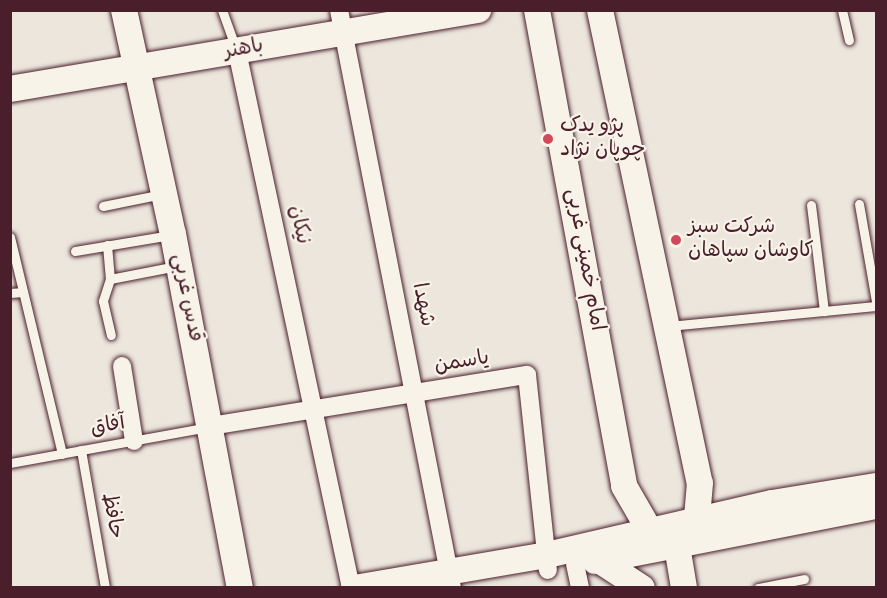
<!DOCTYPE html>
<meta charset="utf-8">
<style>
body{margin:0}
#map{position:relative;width:887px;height:598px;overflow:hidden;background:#ece6dd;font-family:Dekko,"Playpen Sans Arabic",sans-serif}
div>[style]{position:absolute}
.roads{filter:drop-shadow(0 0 2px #4a1f2b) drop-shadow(0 0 2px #4a1f2b)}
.lane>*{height:9px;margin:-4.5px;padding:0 4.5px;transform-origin:4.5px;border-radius:4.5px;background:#f7f3e8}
.street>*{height:18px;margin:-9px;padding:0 9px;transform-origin:9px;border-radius:9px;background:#f7f3e8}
.secondary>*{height:26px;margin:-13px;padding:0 13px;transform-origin:13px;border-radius:13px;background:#f7f3e8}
.dots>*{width:16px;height:16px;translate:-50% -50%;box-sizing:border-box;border:3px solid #f7f3e8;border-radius:50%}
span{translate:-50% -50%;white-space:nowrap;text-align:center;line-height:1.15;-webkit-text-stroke:4.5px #f7f3e8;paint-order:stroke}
.street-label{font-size:21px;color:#4a1f2b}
.poi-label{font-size:21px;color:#4a1f2b}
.left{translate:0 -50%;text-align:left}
.frame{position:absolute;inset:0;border:12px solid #4a1f2b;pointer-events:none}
</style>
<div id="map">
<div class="roads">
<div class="lane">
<div style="left:222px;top:10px;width:41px;rotate:70.3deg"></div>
<div style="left:842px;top:10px;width:31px;rotate:77deg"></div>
<div style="left:859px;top:204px;width:98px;rotate:80.1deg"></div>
<div style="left:811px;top:205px;width:107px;rotate:83deg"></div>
<div style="left:103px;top:206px;width:60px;rotate:-11.5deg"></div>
<div style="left:10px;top:237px;width:223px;rotate:76.5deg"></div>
<div style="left:107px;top:245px;width:34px;rotate:85deg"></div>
<div style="left:110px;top:279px;width:23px;rotate:108deg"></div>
<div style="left:103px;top:301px;width:35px;rotate:77deg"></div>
<div style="left:75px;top:251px;width:97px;rotate:-9.5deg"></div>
<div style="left:110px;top:279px;width:68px;rotate:-11deg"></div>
<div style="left:10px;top:293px;width:13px;rotate:-4deg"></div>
<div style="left:668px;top:326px;width:209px;rotate:-5.5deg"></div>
<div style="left:81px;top:450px;width:140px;rotate:80.1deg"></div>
<div style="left:10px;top:463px;width:202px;rotate:-10.3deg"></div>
<div style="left:758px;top:588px;width:47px;rotate:-11.1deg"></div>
</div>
<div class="street">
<div style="left:339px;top:10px;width:589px;rotate:78.94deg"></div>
<div style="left:237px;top:51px;width:549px;rotate:78.01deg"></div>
<div style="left:122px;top:366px;width:76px;rotate:80.9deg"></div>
<div style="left:211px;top:426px;width:320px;rotate:-9.2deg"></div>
<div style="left:527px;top:375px;width:196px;rotate:83.9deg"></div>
<div style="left:575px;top:564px;width:25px;rotate:78deg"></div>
</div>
<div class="secondary">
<div style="left:124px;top:10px;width:229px;rotate:77.7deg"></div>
<div style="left:173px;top:234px;width:360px;rotate:79.3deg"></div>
<div style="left:537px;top:10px;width:484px;rotate:79.6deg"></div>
<div style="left:624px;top:486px;width:52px;rotate:60deg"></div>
<div style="left:650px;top:531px;width:31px;rotate:29deg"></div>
<div style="left:677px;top:546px;width:43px;rotate:80.5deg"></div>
<div style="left:600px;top:10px;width:483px;rotate:78.1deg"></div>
<div style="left:700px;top:483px;width:37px;rotate:95deg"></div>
<div style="left:697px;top:520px;width:33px;rotate:128deg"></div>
<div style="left:10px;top:89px;width:475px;rotate:-9.6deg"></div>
<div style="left:599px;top:560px;width:51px;rotate:33.1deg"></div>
<div style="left:595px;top:561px;width:286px;rotate:-11.1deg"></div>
<div style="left:354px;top:588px;width:196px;rotate:-9.7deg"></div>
<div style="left:547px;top:555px;width:231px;rotate:-13deg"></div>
<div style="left:772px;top:503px;width:105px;rotate:-9.3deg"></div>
</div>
</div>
<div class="dots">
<div style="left:548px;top:139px;background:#d1495b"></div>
<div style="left:676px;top:240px;background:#d1495b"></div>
</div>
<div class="street-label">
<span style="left:244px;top:50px;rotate:-10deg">باهنر</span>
<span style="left:298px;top:225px;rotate:78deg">نیکان</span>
<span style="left:584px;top:260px;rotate:80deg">امام خمینی غربی</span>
<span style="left:186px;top:298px;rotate:79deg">قدس غربی</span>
<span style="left:422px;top:305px;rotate:78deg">شهدا</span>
<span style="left:462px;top:363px;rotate:-9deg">یاسمن</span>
<span style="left:108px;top:427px;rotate:-10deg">آفاق</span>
<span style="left:111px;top:516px;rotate:80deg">حافظ</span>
</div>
<div class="poi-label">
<span class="left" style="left:560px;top:139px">پژو یدک<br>چوپان نژاد</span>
<span class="left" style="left:688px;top:240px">شرکت سبز<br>کاوشان سپاهان</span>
</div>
<div class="frame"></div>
</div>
